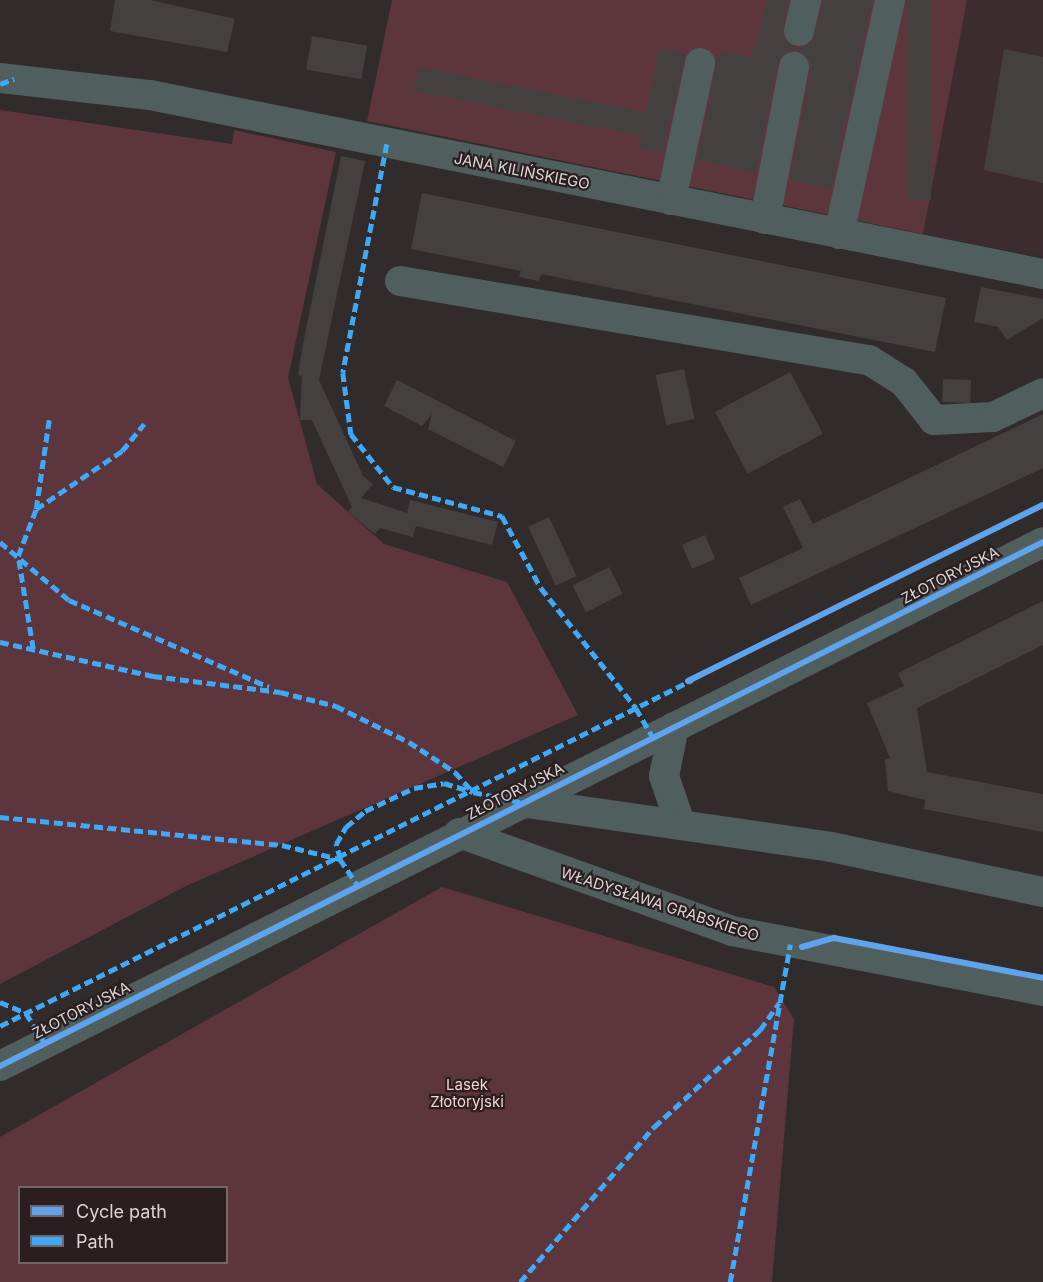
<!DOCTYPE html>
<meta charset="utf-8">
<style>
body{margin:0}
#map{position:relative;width:1043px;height:1282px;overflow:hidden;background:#312b2c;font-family:Inter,sans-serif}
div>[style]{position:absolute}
.built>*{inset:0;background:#3d2c2f}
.green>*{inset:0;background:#5d353d}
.building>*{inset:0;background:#454040;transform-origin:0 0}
.minor>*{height:30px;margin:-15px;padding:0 15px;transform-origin:15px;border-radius:15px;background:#505e5e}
.quiet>*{height:4.5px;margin-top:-2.25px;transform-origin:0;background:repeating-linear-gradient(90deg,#3fa9f5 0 9px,transparent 0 13.5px)}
.cycleway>*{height:6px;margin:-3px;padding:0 3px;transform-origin:3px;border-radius:3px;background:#60a3ed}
span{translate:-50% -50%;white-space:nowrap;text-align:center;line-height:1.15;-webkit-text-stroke:4.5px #2a1e20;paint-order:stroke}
.street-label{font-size:15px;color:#dcd4d5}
.park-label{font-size:15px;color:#f8d2d8}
.legend{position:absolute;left:18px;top:1186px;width:210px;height:78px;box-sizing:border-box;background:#2a1e20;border:2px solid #716768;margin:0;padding:8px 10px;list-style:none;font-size:18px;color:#dcd4d5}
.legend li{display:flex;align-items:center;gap:12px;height:30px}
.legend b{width:30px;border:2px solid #716768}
</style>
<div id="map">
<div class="built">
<div style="clip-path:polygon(967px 0,1043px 0,1043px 257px,923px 234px)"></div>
</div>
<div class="green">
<div style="clip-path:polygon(392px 0,967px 0,923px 234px,367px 121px)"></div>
<div style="clip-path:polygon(0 110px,232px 144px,234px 130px,336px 152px,288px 378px,317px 484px,384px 544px,507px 582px,578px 715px,186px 886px,0 984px)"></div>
<div style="clip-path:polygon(evenodd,442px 887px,774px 987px,794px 1019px,772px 1282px,0 1282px,0 1137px,442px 887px,20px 1188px,226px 1188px,226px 1262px,20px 1262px,20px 1188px)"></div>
</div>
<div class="building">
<div style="clip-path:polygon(115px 0,150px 0,235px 19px,227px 52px,110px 31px)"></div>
<div style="clip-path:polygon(766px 0,788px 0,782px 36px,796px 48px,812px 42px,823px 0,872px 0,831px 189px,790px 180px,811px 70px,810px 61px,798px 50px,788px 51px,777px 63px,756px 173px,697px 160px,717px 60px,721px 51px,751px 57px,753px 46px,757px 47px)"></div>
<div style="left:907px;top:0;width:24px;height:200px"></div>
<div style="left:312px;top:36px;width:56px;height:34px;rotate:10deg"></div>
<div style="clip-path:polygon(660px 48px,686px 53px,663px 153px,639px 148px,641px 136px,414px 91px,418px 67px,646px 112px)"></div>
<div style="clip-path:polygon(1004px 49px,1043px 57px,1043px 183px,984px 170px)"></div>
<div style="clip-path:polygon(341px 156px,365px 161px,319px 380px,363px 476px,373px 484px,361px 498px,407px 513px,410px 500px,498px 522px,492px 545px,416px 526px,413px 537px,380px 528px,375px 534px,348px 512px,352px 507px,312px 420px,300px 420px,302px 376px,298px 375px,303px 344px)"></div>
<div style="clip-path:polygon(422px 193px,946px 298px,935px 352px,541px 274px,539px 281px,519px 277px,521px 271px,411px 249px)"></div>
<div style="clip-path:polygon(981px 287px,1043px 299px,1043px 318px,1007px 340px,998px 327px,974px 322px)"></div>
<div style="left:684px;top:369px;width:51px;height:29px;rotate:78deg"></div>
<div style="left:790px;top:372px;width:70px;height:85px;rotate:62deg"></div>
<div style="left:943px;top:379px;width:28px;height:23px;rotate:2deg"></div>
<div style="clip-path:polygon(397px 380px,516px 441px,503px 467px,428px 429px,432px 414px,422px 426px,384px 406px)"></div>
<div style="clip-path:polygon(1043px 414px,1043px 468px,751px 605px,739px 578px,803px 548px,783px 507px,800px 499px,813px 524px)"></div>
<div style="left:549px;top:517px;width:65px;height:23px;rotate:65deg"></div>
<div style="left:705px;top:535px;width:26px;height:25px;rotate:67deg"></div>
<div style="left:609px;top:567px;width:30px;height:41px;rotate:63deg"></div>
<div style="clip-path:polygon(1043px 601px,1043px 645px,917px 708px,927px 772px,1043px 794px,1043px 832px,924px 809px,925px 800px,888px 791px,885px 760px,890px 758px,867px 703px,904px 686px,898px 673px)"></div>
</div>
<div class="minor">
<div style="left:799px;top:31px;width:32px;rotate:-77deg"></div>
<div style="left:0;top:78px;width:151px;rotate:6.5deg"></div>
<div style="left:150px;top:95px;width:911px;rotate:11.33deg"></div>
<div style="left:671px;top:200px;width:140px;rotate:-78deg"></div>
<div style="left:765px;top:219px;width:155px;rotate:-79.2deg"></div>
<div style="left:839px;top:234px;width:239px;rotate:-77.7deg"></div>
<div style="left:400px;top:281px;width:476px;rotate:9.6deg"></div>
<div style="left:869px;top:360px;width:41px;rotate:32.2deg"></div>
<div style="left:904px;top:382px;width:48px;rotate:51.7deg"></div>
<div style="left:934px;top:420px;width:59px;rotate:-2.9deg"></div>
<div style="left:993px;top:417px;width:55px;rotate:-25.6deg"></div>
<div style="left:674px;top:727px;width:50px;rotate:101.5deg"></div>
<div style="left:664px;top:776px;width:50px;rotate:71.2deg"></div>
<div style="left:520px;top:802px;width:314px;rotate:8.2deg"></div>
<div style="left:831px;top:847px;width:217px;rotate:12deg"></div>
<div style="left:459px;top:833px;width:290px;rotate:19.7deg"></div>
<div style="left:732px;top:931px;width:317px;rotate:10.9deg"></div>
<div style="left:0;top:1066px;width:1167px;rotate:-26.67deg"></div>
</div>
<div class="quiet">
<div style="left:0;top:84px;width:15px;rotate:-20deg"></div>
<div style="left:387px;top:144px;width:233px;rotate:100.9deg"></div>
<div style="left:343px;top:373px;width:62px;rotate:82.5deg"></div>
<div style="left:351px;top:434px;width:68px;rotate:51.6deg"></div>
<div style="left:393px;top:487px;width:113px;rotate:14.9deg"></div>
<div style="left:502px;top:516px;width:82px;rotate:61.6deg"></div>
<div style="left:541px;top:588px;width:153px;rotate:51.6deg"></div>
<div style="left:636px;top:708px;width:32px;rotate:60deg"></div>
<div style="left:36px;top:509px;width:104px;rotate:-34deg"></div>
<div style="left:122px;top:451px;width:35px;rotate:-51deg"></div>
<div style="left:0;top:542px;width:90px;rotate:40deg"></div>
<div style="left:69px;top:600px;width:218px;rotate:23.5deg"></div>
<div style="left:0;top:642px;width:157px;rotate:12.5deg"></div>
<div style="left:153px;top:676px;width:128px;rotate:7.2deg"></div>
<div style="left:280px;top:692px;width:58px;rotate:14deg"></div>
<div style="left:336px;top:706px;width:81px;rotate:26.3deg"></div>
<div style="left:409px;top:742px;width:55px;rotate:33.1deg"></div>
<div style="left:455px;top:772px;width:27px;rotate:48deg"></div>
<div style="left:473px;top:792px;width:48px;rotate:12deg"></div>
<div style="left:33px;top:649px;width:94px;rotate:-99.2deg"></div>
<div style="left:18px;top:556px;width:50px;rotate:-69deg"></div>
<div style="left:36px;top:509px;width:90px;rotate:-81.7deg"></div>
<div style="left:0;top:817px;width:283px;rotate:5.7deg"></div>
<div style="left:282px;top:845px;width:60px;rotate:13.6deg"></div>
<div style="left:340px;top:859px;width:30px;rotate:56deg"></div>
<div style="left:340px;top:859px;width:16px;rotate:-105deg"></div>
<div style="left:336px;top:844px;width:20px;rotate:-60deg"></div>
<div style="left:346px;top:827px;width:25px;rotate:-40deg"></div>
<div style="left:365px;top:811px;width:54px;rotate:-25.1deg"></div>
<div style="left:414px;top:788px;width:30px;rotate:-9deg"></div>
<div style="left:444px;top:783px;width:30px;rotate:17deg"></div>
<div style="left:0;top:1002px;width:28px;rotate:23deg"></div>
<div style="left:26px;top:1013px;width:34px;rotate:58deg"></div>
<div style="left:0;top:1026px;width:774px;rotate:-26.57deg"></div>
<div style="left:520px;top:1282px;width:205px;rotate:-49.2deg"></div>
<div style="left:654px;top:1127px;width:144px;rotate:-42.5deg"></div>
<div style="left:760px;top:1030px;width:33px;rotate:-55deg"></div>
<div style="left:730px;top:1282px;width:343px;rotate:-79.9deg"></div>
</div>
<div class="cycleway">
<div style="left:688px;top:681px;width:396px;rotate:-26.4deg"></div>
<div style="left:802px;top:947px;width:33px;rotate:-16deg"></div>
<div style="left:834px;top:938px;width:213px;rotate:10.8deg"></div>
<div style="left:0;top:1066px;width:1167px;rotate:-26.67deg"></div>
</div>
<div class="street-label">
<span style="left:522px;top:171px;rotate:11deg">JANA KILIŃSKIEGO</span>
<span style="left:950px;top:575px;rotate:-27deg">ZŁOTORYJSKA</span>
<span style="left:515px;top:791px;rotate:-27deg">ZŁOTORYJSKA</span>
<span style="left:660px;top:904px;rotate:18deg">WŁADYSŁAWA GRABSKIEGO</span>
<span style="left:81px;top:1010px;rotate:-27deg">ZŁOTORYJSKA</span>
</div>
<div class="park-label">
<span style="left:467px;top:1093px">Lasek<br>Złotoryjski</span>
</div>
<ul class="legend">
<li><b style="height:8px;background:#60a3ed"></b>Cycle path</li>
<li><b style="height:8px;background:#3fa9f5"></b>Path</li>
</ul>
</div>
